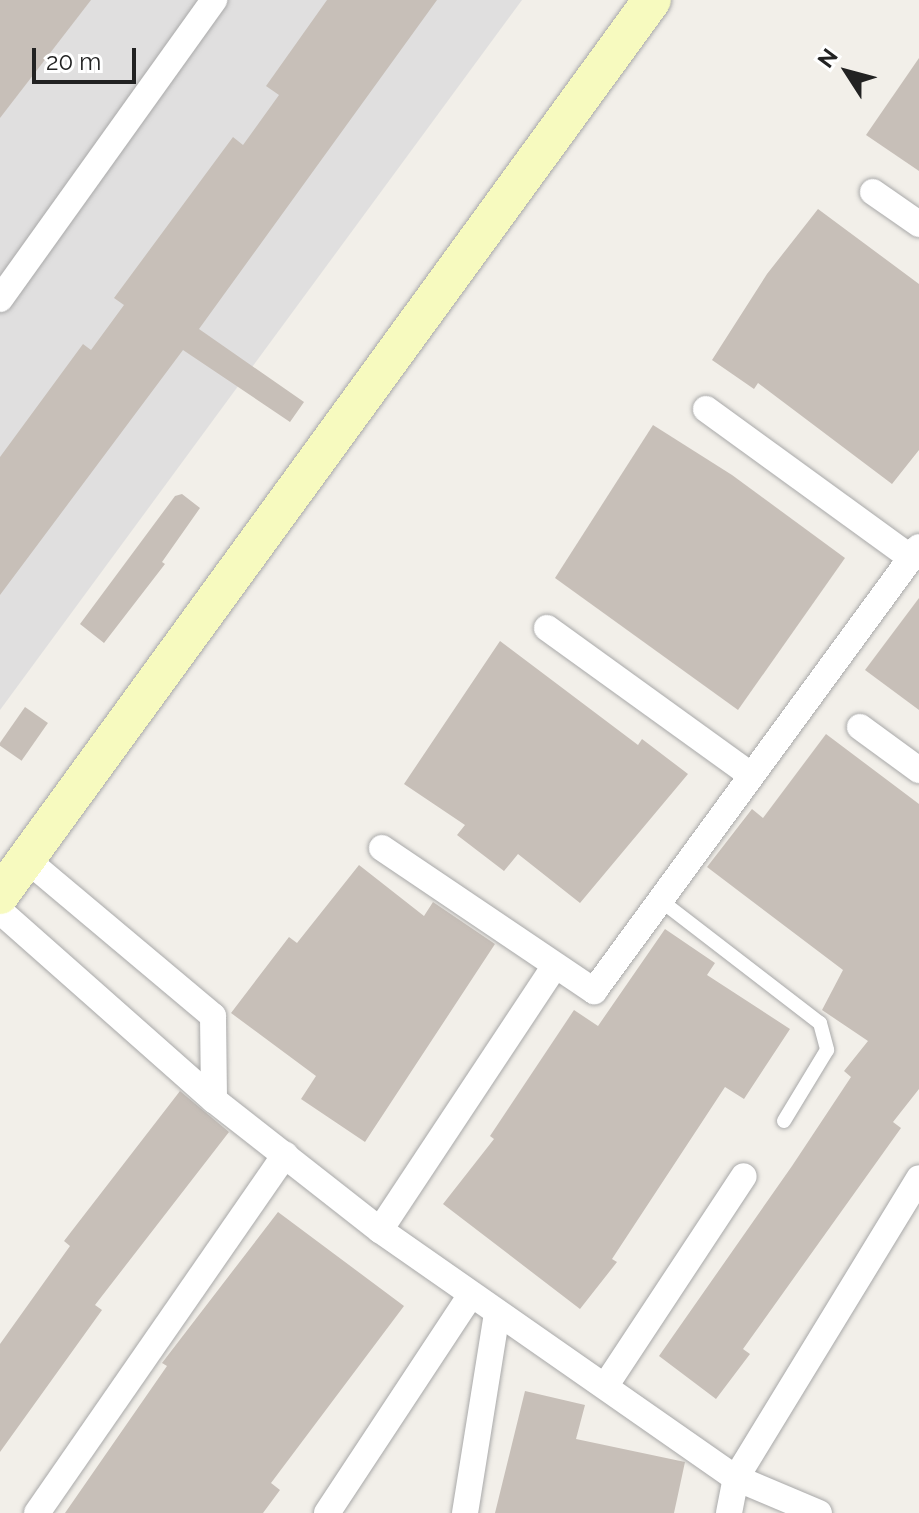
<!DOCTYPE html>
<style>
body{margin:0}
#map{position:relative;width:919px;height:1513px;overflow:hidden;background:#f2efe9;font-family:Raleway,sans-serif}
div>[style]{position:absolute}
.residential>*{inset:0;background:#e0dfdf}
.building>*{inset:0;background:#c7bfb8;transform-origin:0 0}
.roads{filter:drop-shadow(0 0 2px #a9a9a9) drop-shadow(0 0 2px #a9a9a9)}
.lane>*{height:14px;margin:-7px;padding:0 7px;transform-origin:7px;border-radius:7px;background:#fff}
.street>*{height:26px;margin:-13px;padding:0 13px;transform-origin:13px;border-radius:13px;background:#fff}
.secondary>*{height:38px;margin:-19px;padding:0 19px;transform-origin:19px;border-radius:19px;background:#f7fabf}
span{translate:-50% -50%;white-space:nowrap;text-align:center;line-height:1.15;-webkit-text-stroke:7px #fff;paint-order:stroke}
.north{position:absolute;left:807px;top:32px;width:80px;height:80px;-webkit-text-stroke:6px #fff;paint-order:stroke;rotate:306deg;font-size:22px;font-weight:700;line-height:32px;text-align:center;color:#222}
.north::after{content:'';display:block;margin:auto;width:28px;height:36px;background:#222;clip-path:polygon(50% 0,100% 100%,50% 72%,0 100%)}
.scale{position:absolute;left:32px;top:48px;width:104px;height:36px;box-sizing:border-box;border:4px solid #222;border-top:0;padding-left:10px;font-size:24px;line-height:28px;white-space:nowrap;color:#222;-webkit-text-stroke:6px #fff;paint-order:stroke}
</style>
<div id="map">
<div class="residential">
<div style="clip-path:polygon(0 0,522px 0,0 710px)"></div>
</div>
<div class="building">
<div style="clip-path:polygon(0 0,91px 0,0 118px)"></div>
<div style="clip-path:polygon(327px 0,437px 0,199px 329px,304px 402px,290px 422px,183px 350px,0 595px,0 457px,83px 344px,91px 350px,124px 305px,114px 298px,233px 137px,243px 145px,279px 95px,266px 86px)"></div>
<div style="clip-path:polygon(919px 58px,919px 171px,866px 135px)"></div>
<div style="clip-path:polygon(818px 209px,919px 284px,919px 450px,892px 484px,758px 383px,754px 389px,712px 360px,767px 274px)"></div>
<div style="clip-path:polygon(653px 425px,732px 475px,845px 558px,738px 710px,555px 578px)"></div>
<div style="clip-path:polygon(182px 494px,200px 508px,162px 562px,165px 564px,104px 643px,80px 624px,175px 496px)"></div>
<div style="clip-path:polygon(919px 598px,919px 710px,865px 670px)"></div>
<div style="clip-path:polygon(500px 641px,638px 745px,642px 739px,688px 774px,580px 903px,518px 854px,504px 871px,457px 835px,465px 825px,404px 784px)"></div>
<div style="left:25px;top:707px;width:28px;height:46px;rotate:35deg"></div>
<div style="clip-path:polygon(826px 734px,919px 804px,919px 1089px,893px 1122px,901px 1128px,743px 1349px,750px 1354px,716px 1399px,659px 1356px,792px 1166px,851px 1077px,844px 1071px,868px 1041px,822px 1010px,843px 970px,707px 867px,752px 809px,763px 818px)"></div>
<div style="clip-path:polygon(359px 865px,424px 916px,433px 902px,495px 944px,365px 1142px,301px 1099px,316px 1076px,231px 1013px,289px 937px,297px 943px)"></div>
<div style="clip-path:polygon(665px 929px,715px 963px,707px 975px,790px 1029px,744px 1099px,725px 1087px,612px 1259px,617px 1262px,580px 1309px,443px 1204px,494px 1139px,490px 1136px,574px 1010px,598px 1026px)"></div>
<div style="clip-path:polygon(180px 1091px,229px 1132px,95px 1305px,102px 1310px,0 1452px,0 1344px,70px 1246px,64px 1241px)"></div>
<div style="clip-path:polygon(278px 1212px,404px 1306px,271px 1483px,280px 1490px,263px 1513px,65px 1513px,167px 1366px,162px 1363px)"></div>
<div style="clip-path:polygon(525px 1391px,585px 1405px,576px 1439px,685px 1462px,674px 1513px,495px 1513px)"></div>
</div>
<div class="roads">
<div class="lane">
<div style="left:660px;top:900px;width:202px;rotate:37.6deg"></div>
<div style="left:820px;top:1023px;width:28px;rotate:75deg"></div>
<div style="left:827px;top:1050px;width:83px;rotate:121.2deg"></div>
</div>
<div class="street">
<div style="left:873px;top:192px;width:56px;rotate:34.8deg"></div>
<div style="left:0;top:299px;width:368px;rotate:-54.4deg"></div>
<div style="left:706px;top:409px;width:253px;rotate:36deg"></div>
<div style="left:547px;top:628px;width:251px;rotate:35.8deg"></div>
<div style="left:860px;top:727px;width:73px;rotate:36.1deg"></div>
<div style="left:382px;top:848px;width:256px;rotate:34deg"></div>
<div style="left:594px;top:991px;width:550px;rotate:-53.8deg"></div>
<div style="left:26px;top:859px;width:244px;rotate:40deg"></div>
<div style="left:213px;top:1016px;width:84px;rotate:89.3deg"></div>
<div style="left:0;top:911px;width:286px;rotate:41.5deg"></div>
<div style="left:214px;top:1100px;width:211px;rotate:38.1deg"></div>
<div style="left:380px;top:1230px;width:434px;rotate:34.9deg"></div>
<div style="left:736px;top:1478px;width:90px;rotate:22.9deg"></div>
<div style="left:380px;top:1230px;width:315px;rotate:-56.5deg"></div>
<div style="left:606px;top:1385px;width:250px;rotate:-56.6deg"></div>
<div style="left:37px;top:1513px;width:436px;rotate:-55.3deg"></div>
<div style="left:327px;top:1513px;width:261px;rotate:-56.6deg"></div>
<div style="left:465px;top:1513px;width:203px;rotate:-80.9deg"></div>
<div style="left:729px;top:1513px;width:36px;rotate:-79deg"></div>
<div style="left:736px;top:1478px;width:351px;rotate:-58.6deg"></div>
</div>
<div class="secondary">
<div style="left:0;top:895px;width:1107px;rotate:-53.93deg"></div>
</div>
</div>
<div class="north">N</div>
<div class="scale">20 m</div>
</div>
